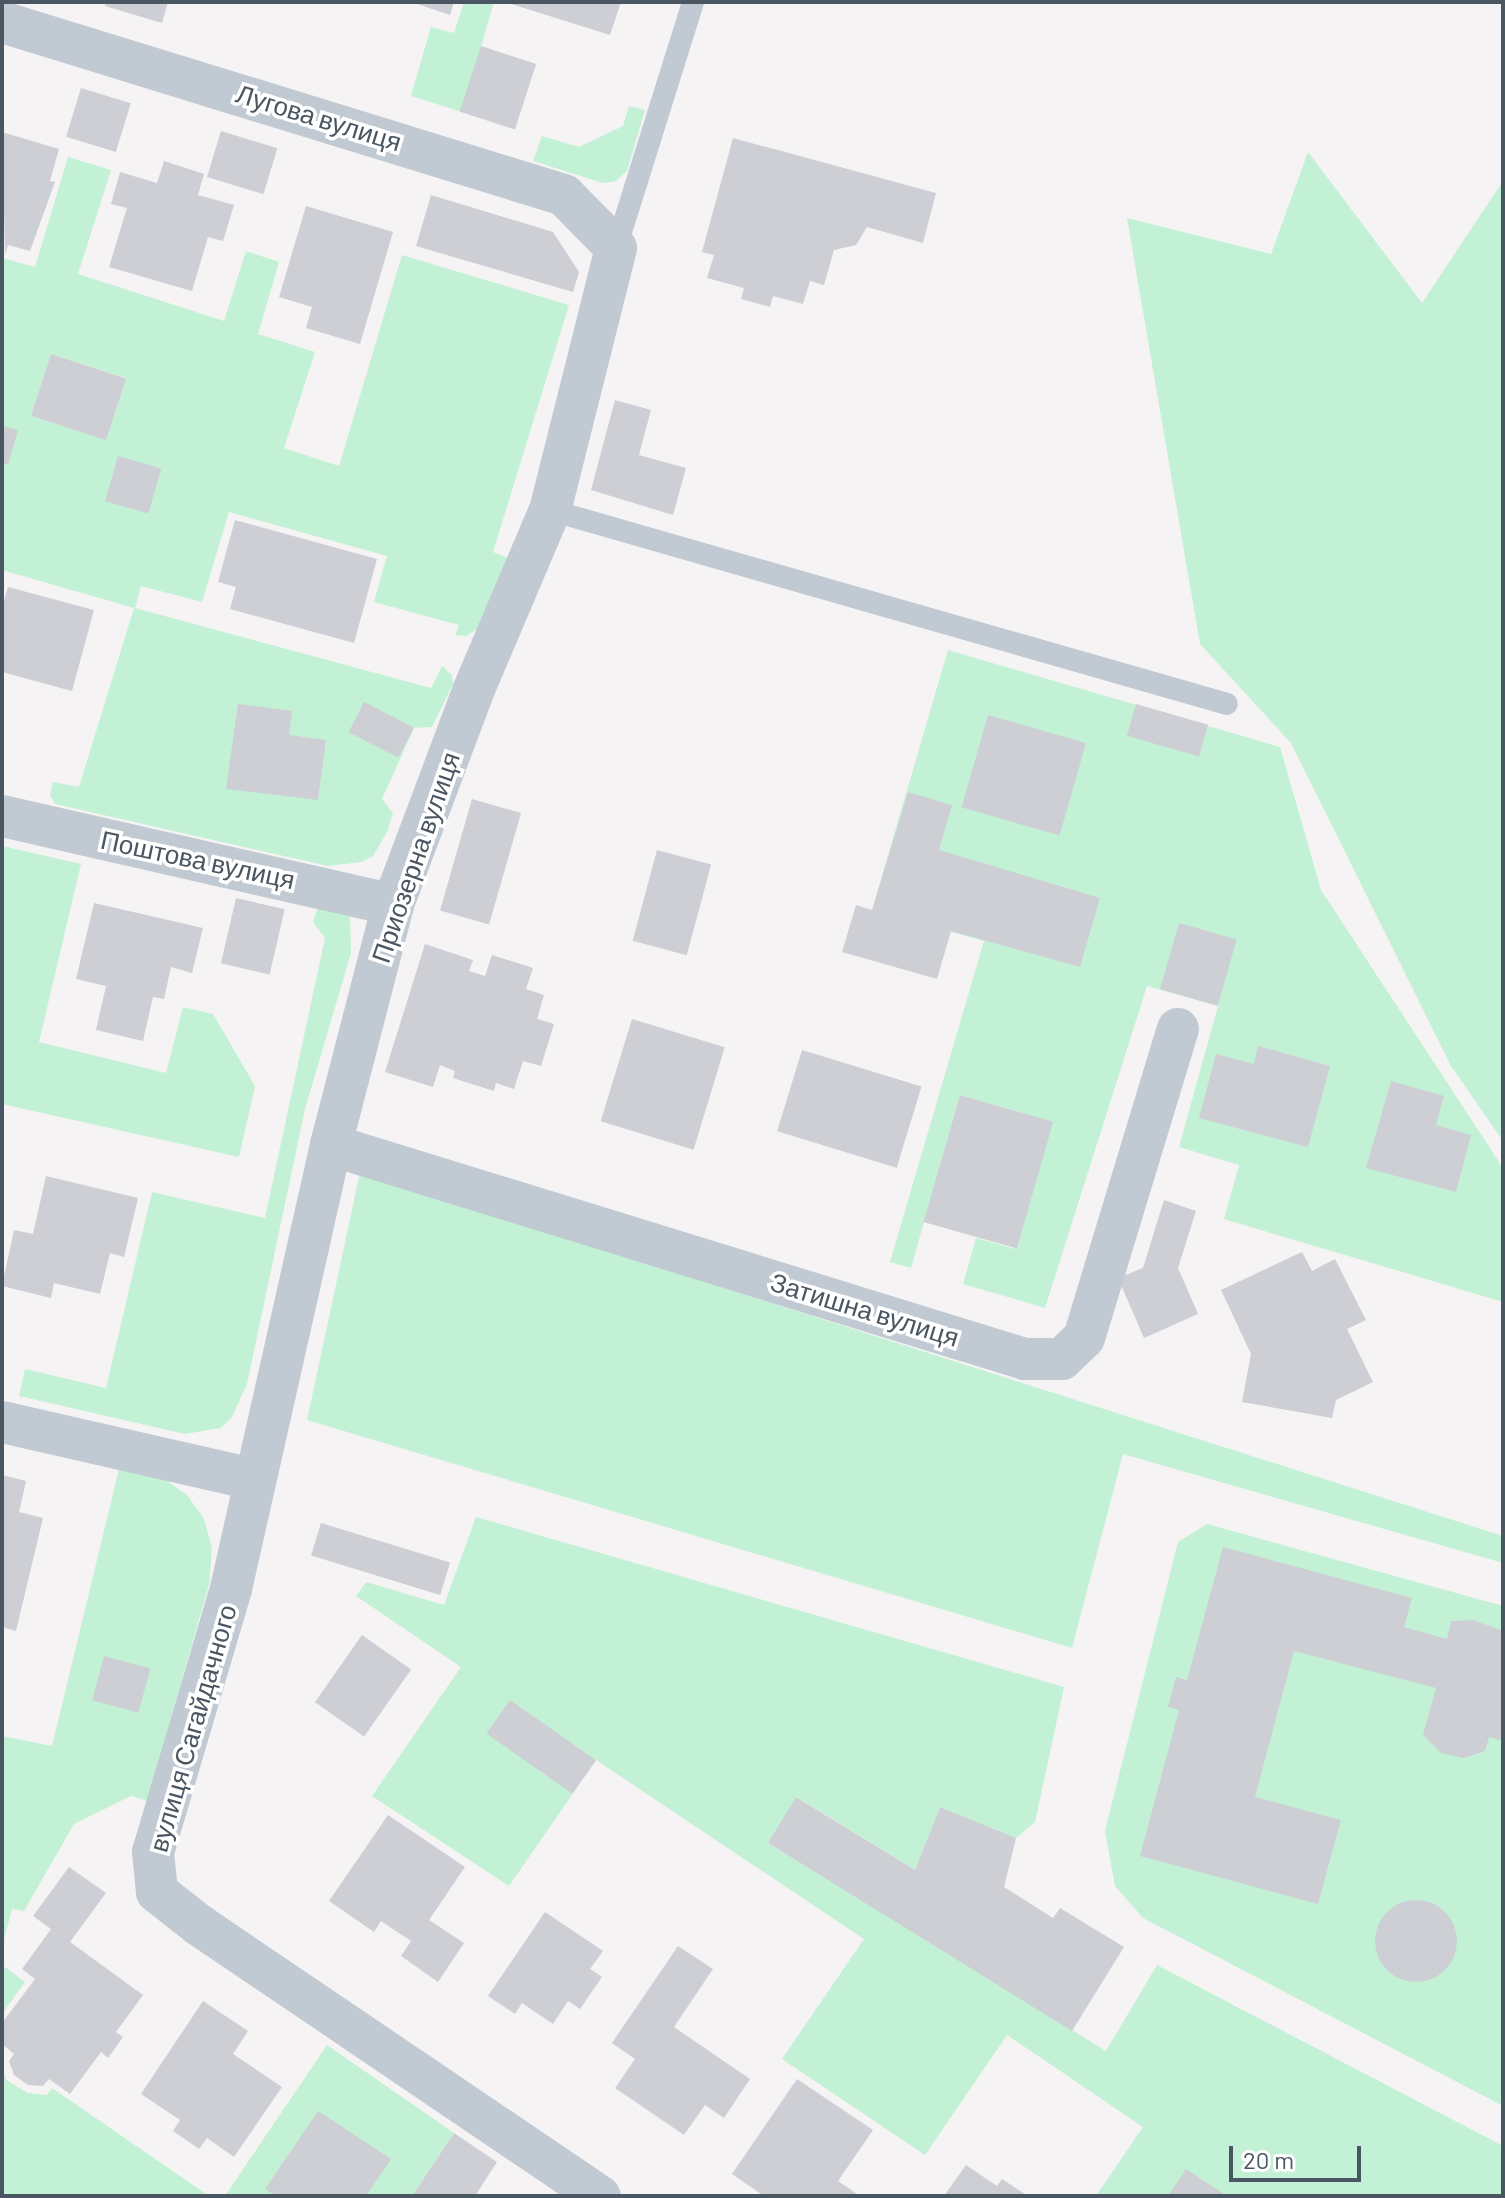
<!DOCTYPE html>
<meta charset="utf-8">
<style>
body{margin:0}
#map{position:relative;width:1505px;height:2198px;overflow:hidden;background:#f5f3f3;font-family:Barlow,sans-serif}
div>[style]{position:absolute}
.green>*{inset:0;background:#c3f1d5}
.building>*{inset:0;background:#cdcfd5;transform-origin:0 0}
.round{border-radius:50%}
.service>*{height:22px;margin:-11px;padding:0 11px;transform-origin:11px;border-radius:11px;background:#c1cad2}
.minor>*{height:42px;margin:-21px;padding:0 21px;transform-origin:21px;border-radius:21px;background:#c1cad2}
span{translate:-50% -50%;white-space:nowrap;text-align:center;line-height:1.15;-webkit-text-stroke:7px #fff;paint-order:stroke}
.street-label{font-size:26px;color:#4a5661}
.frame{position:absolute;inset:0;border:4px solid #4a5661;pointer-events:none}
.scale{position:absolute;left:1229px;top:2146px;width:132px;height:36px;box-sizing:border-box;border:4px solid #4a5661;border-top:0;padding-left:10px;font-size:24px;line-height:28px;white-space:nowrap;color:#4a5661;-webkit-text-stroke:6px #fff;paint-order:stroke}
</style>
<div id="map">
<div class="green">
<div style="clip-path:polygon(464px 2px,494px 2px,462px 112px,411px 96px,431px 27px,454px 33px)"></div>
<div style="clip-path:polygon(629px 106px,645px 110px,627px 171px,616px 181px,603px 183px,533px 161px,542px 136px,579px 147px,623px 126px)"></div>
<div style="clip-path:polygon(1308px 152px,1422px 303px,1503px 181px,1503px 1141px,1451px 1066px,1291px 743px,1200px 644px,1127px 218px,1271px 254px)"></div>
<div style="clip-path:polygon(evenodd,68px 157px,111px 170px,78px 274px,224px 321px,246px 251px,279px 262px,258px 334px,315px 352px,284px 448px,339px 466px,402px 255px,569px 305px,493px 552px,510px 559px,477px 629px,466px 636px,455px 635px,459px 625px,374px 602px,387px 556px,229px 512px,202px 602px,141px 586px,135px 608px,431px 688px,442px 666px,452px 675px,453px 684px,432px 727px,414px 728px,382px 799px,393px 813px,387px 832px,373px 856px,361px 862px,328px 866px,55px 804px,50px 795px,53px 782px,79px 787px,134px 608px,2px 570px,2px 258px,35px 267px,68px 157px,51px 354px,126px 378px,106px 440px,31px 416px,51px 354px)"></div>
<div style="clip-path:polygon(948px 650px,1280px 747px,1321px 890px,1503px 1168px,1503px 1302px,1224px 1219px,1239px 1165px,1179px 1147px,1218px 1006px,1147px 986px,1045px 1308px,963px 1284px,976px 1238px,1015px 1249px,1053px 1122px,960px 1095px,911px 1268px,890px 1262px,984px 941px,872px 910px)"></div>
<div style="clip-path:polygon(2px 846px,81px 864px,39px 1042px,166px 1073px,183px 1007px,213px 1014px,255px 1086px,239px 1157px,2px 1104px)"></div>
<div style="clip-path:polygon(322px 896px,350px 917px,351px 953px,305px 1109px,247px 1384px,232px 1417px,221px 1428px,185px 1434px,19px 1396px,25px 1369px,106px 1388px,152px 1192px,265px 1218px,325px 938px,313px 922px)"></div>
<div style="clip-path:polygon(360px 1172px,1503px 1536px,1503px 1563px,1123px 1454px,1072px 1648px,307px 1420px)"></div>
<div style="clip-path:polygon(119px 1469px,164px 1479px,187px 1495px,204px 1519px,212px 1548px,209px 1585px,147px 1801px,131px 1796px,74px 1824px,24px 1911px,12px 1909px,2px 1947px,2px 1736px,52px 1746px)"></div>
<div style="clip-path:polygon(476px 1517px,1064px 1687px,1035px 1822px,1016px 1838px,940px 1807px,915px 1870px,797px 1797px,768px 1843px,1106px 2051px,1157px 1965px,1503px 2146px,1503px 2196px,1096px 2196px,1143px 2127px,1007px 2035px,925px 2155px,782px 2059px,864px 1939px,596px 1760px,509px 1886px,372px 1796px,461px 1667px,356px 1596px,366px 1582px,444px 1605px)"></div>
<div style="clip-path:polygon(1207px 1524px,1503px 1606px,1503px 2106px,1143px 1918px,1115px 1886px,1105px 1831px,1178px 1542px)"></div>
<div style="clip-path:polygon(2px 1965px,25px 1982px,2px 2014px)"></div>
<div style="clip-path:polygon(327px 2045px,454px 2133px,412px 2196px,225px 2196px)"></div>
<div style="clip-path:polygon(2px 2066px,6px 2080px,28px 2093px,47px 2095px,52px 2088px,209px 2196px,2px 2196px)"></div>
</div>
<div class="building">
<div style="clip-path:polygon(106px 2px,168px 2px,162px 23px,105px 6px)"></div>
<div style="clip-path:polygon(411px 2px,454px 2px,450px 15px)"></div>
<div style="clip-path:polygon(505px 2px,621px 2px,610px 35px)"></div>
<div style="left:481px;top:46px;width:58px;height:69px;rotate:18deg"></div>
<div style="left:81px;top:88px;width:52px;height:51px;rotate:17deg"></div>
<div style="left:221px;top:131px;width:59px;height:48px;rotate:17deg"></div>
<div style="clip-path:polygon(2px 132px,59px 149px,50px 181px,55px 182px,30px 251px,8px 245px,5px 255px)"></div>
<div style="clip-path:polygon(733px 138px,936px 193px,923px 243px,867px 227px,856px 245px,834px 250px,824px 285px,810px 281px,803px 304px,773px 296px,770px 307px,741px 299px,744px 288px,707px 278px,714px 255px,702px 252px)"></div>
<div style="clip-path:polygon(164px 161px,204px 174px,198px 195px,234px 205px,223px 241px,208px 237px,192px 291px,109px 267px,127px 208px,111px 204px,120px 172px,157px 183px)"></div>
<div style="clip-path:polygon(431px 195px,553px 232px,579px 272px,573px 292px,416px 246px)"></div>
<div style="clip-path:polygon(306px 206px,393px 232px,360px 344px,306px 328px,312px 307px,279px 297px)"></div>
<div style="left:51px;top:354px;width:79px;height:65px;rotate:18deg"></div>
<div style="clip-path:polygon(615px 400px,651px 410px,639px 455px,686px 468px,673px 515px,591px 490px)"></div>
<div style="clip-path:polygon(2px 426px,18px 430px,8px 465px,2px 463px)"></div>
<div style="left:118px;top:456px;width:45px;height:47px;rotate:16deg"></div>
<div style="clip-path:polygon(235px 520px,377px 559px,354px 643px,230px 609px,236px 587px,218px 582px)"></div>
<div style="clip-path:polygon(8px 587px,94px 610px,72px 691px,2px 672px,2px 607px)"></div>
<div style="left:364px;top:702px;width:56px;height:34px;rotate:27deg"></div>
<div style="clip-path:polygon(238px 704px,292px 711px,289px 735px,326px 740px,318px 800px,226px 789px)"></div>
<div style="left:1136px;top:704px;width:75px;height:33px;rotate:16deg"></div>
<div style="left:988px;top:715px;width:102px;height:96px;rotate:16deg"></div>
<div style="clip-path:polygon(908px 792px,952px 805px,939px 850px,1100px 898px,1080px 967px,951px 931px,937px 979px,842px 952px,856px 905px,872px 910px)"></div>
<div style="left:472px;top:799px;width:51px;height:116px;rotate:16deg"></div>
<div style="left:657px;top:850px;width:56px;height:94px;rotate:15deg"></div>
<div style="left:236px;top:898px;width:50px;height:67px;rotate:13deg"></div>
<div style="clip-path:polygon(94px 903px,203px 928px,192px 973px,171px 967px,164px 999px,153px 997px,143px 1041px,96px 1030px,106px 986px,76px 979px)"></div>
<div style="left:1179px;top:923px;width:60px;height:69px;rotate:16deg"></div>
<div style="clip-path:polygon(425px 944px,473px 960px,469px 971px,485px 976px,492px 955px,533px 968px,526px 989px,544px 995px,537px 1019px,554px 1024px,541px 1066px,523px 1061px,514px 1089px,496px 1083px,494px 1091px,453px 1078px,455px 1071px,440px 1065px,433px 1087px,385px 1072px)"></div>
<div style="left:632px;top:1019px;width:97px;height:107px;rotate:17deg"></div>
<div style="clip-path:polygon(1258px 1046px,1330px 1066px,1308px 1147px,1199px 1118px,1216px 1054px,1254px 1064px)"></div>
<div style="left:802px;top:1050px;width:125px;height:85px;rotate:17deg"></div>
<div style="clip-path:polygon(1391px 1081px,1444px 1096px,1436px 1125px,1471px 1135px,1456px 1192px,1366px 1168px)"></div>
<div style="left:960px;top:1095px;width:97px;height:132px;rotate:16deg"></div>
<div style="clip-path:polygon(46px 1176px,138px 1198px,124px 1257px,110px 1253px,100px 1294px,54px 1283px,51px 1298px,2px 1286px,14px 1230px,33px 1234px)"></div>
<div style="clip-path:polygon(1164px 1200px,1196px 1211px,1178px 1268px,1198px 1314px,1144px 1338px,1118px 1278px,1143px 1268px)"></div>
<div style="clip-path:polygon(1302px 1252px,1312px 1271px,1335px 1259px,1366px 1320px,1347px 1329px,1373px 1382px,1336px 1400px,1332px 1418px,1242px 1402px,1251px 1354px,1221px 1290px)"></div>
<div style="clip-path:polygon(2px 1475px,26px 1481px,19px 1512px,43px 1518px,16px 1631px,2px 1627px)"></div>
<div style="left:321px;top:1523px;width:135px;height:34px;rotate:17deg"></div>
<div style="clip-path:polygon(1223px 1547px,1412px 1598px,1404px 1627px,1447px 1639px,1451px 1621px,1473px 1620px,1503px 1631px,1503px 1741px,1489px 1737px,1485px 1751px,1464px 1758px,1441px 1753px,1423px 1735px,1436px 1688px,1294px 1651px,1255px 1797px,1341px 1820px,1318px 1904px,1140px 1856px,1179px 1710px,1168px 1707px,1176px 1677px,1187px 1680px)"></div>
<div style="left:362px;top:1635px;width:60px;height:82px;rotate:35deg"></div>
<div style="left:104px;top:1656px;width:48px;height:46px;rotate:15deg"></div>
<div style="left:510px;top:1700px;width:105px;height:41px;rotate:35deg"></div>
<div style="clip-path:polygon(796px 1797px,915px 1870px,940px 1807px,1016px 1838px,1004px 1887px,1053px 1918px,1060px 1908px,1124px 1947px,1072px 2031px,768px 1843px)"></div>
<div style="clip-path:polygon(388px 1815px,465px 1867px,429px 1920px,464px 1943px,438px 1982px,401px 1956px,411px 1941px,381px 1921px,374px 1932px,329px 1901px)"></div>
<div style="clip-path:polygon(69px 1867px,106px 1893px,70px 1942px,143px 1995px,116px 2032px,123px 2037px,108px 2058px,101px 2052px,70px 2094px,49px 2079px,43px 2086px,28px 2085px,14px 2075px,9px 2061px,14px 2054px,2px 2044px,2px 2023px,35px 1979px,22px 1969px,51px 1929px,33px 1916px)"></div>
<div class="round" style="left:1375px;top:1900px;width:82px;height:82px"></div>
<div style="clip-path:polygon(545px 1912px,603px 1951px,590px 1969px,602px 1977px,580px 2009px,568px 2001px,553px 2024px,522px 2003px,515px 2014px,488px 1996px)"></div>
<div style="clip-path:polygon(678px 1946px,713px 1969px,674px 2027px,750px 2079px,724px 2118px,705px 2105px,684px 2135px,615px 2088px,635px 2059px,612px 2043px)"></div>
<div style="clip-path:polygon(203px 2001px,248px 2031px,233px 2054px,282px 2087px,234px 2157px,207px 2138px,199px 2149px,173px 2131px,180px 2120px,141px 2094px)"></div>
<div style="clip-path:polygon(797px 2079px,873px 2130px,838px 2181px,860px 2196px,764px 2196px,732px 2174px)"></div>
<div style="clip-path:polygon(318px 2111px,391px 2159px,366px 2196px,276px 2196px,265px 2189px)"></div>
<div style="clip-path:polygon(454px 2133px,497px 2162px,475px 2196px,412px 2196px)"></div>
<div style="clip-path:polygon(966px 2165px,997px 2186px,1002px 2179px,1028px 2196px,944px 2196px)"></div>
<div style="clip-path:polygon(1186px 2169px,1227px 2196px,1168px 2196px)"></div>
</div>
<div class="service">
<div style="left:616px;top:248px;width:258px;rotate:-72.6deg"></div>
<div style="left:550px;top:510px;width:704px;rotate:15.99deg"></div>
</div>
<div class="minor">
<div style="left:2px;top:22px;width:588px;rotate:17.11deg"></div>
<div style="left:564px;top:195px;width:74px;rotate:45.5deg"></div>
<div style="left:616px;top:248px;width:270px;rotate:104.1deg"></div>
<div style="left:550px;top:510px;width:194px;rotate:113deg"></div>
<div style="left:474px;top:689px;width:231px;rotate:110.6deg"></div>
<div style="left:393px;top:905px;width:248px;rotate:104.5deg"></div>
<div style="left:331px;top:1145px;width:455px;rotate:102.7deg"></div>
<div style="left:231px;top:1589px;width:274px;rotate:106.5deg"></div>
<div style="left:153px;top:1852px;width:40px;rotate:84.3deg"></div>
<div style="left:157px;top:1892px;width:53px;rotate:38.2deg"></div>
<div style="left:199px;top:1925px;width:484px;rotate:34.1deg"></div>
<div style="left:2px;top:816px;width:401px;rotate:12.8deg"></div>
<div style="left:331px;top:1145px;width:726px;rotate:17.14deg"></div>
<div style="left:1025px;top:1359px;width:37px"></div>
<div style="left:1062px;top:1359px;width:30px;rotate:-44deg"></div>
<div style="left:1084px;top:1338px;width:323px;rotate:-73.1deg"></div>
<div style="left:2px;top:1422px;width:257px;rotate:12.8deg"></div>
</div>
<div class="street-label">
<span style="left:319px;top:117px;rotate:17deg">Лугова вулиця</span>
<span style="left:415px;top:857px;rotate:-71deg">Приозерна вулиця</span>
<span style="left:198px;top:859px;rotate:12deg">Поштова вулиця</span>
<span style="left:865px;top:1309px;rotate:17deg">Затишна вулиця</span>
<span style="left:192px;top:1728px;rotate:-74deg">вулиця Сагайдачного</span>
</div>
<div class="frame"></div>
<div class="scale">20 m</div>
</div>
